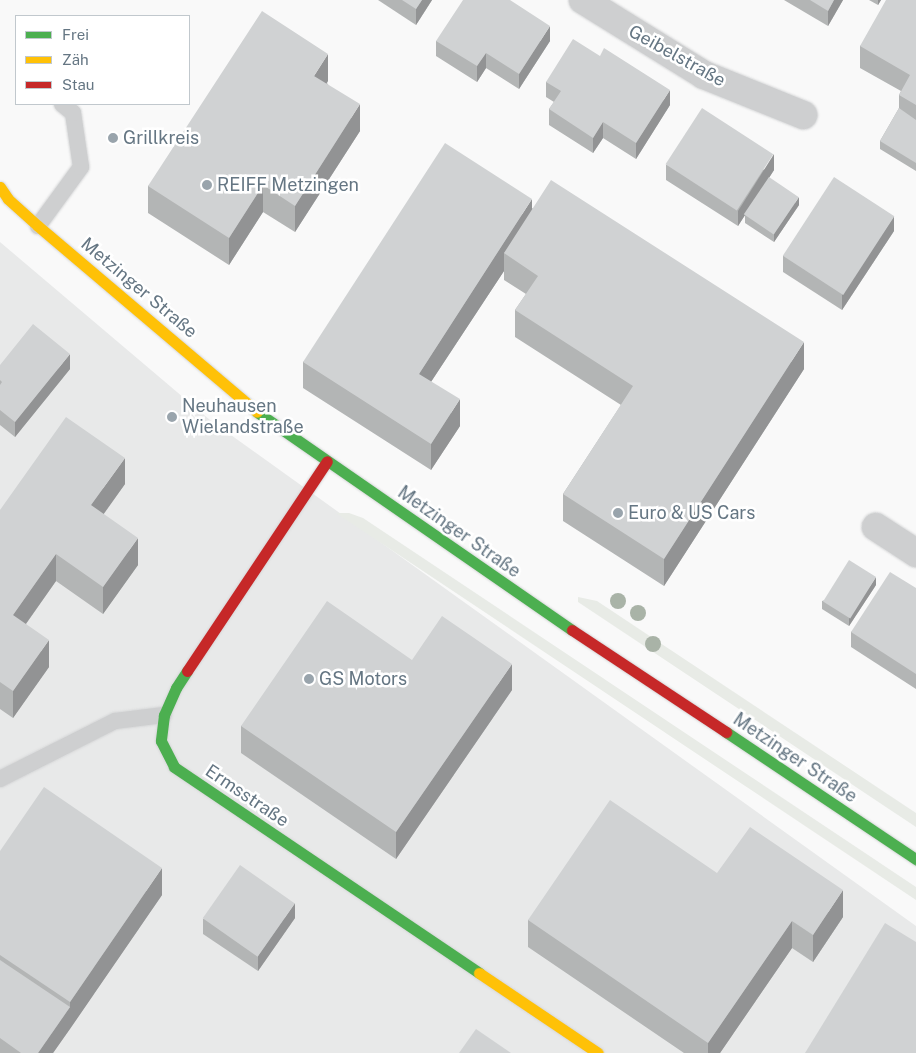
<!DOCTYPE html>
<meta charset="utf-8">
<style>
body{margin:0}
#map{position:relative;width:916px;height:1053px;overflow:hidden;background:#f9f9f9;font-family:"Public Sans",sans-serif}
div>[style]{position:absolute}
.built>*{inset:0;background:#e8e9e9}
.green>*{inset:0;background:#e8ebe6}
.roads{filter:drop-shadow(0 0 1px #d5d6d7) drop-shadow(0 0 1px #d5d6d7)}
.lane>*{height:16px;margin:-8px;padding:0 8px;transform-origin:8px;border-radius:8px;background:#cecfd0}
.street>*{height:28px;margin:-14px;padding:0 14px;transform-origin:14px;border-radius:14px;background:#cecfd0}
.fast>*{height:11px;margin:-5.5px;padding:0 5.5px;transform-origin:5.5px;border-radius:5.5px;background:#4caf50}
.slow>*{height:11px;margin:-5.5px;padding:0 5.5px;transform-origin:5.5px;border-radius:5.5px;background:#ffc107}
.jam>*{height:11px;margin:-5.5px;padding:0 5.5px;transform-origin:5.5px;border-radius:5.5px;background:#c62828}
.trees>*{width:16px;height:16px;margin:-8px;border-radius:50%;background:#a9b3a7}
.wall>*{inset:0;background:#b3b5b5}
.shaded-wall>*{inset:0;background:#929394}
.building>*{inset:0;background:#d0d2d3;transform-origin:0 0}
.dots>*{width:14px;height:14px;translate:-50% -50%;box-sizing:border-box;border:2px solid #fff;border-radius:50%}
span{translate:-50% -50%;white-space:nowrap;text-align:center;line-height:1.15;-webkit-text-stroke:5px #fff;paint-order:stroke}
.street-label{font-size:18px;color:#657683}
.poi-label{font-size:18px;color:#657683}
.left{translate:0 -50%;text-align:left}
.legend{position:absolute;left:15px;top:15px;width:175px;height:90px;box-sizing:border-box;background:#fff;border:1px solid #c1c8cd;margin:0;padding:6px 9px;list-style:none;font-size:15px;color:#657683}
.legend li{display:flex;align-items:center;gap:10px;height:25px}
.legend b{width:25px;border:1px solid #c1c8cd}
</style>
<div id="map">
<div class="built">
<div style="clip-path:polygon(0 242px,210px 420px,916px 926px,916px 1053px,0 1053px)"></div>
</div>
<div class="green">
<div style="clip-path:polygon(336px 513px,349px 513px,363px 518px,916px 887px,916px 900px)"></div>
<div style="clip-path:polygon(578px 597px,597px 601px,916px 813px,916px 827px,578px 602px)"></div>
</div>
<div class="roads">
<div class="lane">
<div style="left:38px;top:226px;width:73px;rotate:-53.9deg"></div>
<div style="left:81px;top:167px;width:55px;rotate:-98.4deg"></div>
<div style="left:73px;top:113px;width:14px;rotate:-141deg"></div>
<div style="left:0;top:779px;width:129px;rotate:-26.8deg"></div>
<div style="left:115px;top:721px;width:49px;rotate:-7deg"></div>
</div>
<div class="street">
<div style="left:583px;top:0;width:142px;rotate:31.8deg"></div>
<div style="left:704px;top:75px;width:107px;rotate:22deg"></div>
<div style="left:876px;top:527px;width:48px;rotate:33deg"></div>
</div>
<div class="fast">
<div style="left:257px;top:412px;width:383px;rotate:34.7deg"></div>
<div style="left:187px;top:671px;width:20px;rotate:123deg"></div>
<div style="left:176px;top:688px;width:30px;rotate:114deg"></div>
<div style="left:164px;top:715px;width:26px;rotate:97deg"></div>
<div style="left:161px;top:741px;width:29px;rotate:63deg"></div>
<div style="left:174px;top:767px;width:368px;rotate:34deg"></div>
<div style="left:726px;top:732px;width:229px;rotate:33.8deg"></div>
</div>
<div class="slow">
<div style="left:0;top:187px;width:14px;rotate:56deg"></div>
<div style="left:8px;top:199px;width:40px;rotate:42deg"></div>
<div style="left:38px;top:226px;width:287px;rotate:40.3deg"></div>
<div style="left:479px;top:973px;width:143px;rotate:33.9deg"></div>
</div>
<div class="jam">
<div style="left:572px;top:630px;width:185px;rotate:33.5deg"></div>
<div style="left:187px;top:671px;width:252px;rotate:-56.3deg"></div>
</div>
</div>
<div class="trees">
<div style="left:618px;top:601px"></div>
<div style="left:638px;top:613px"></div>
<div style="left:653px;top:644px"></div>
</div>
<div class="wall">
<div style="clip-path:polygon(378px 0,432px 0,416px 25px)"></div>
<div style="clip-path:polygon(784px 0,843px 0,828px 26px)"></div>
<div style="clip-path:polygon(869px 0,881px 0,878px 5px)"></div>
<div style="clip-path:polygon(916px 0,916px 171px,880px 149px,880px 141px,899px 108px,899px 95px,901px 91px,860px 68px,860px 46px)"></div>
<div style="clip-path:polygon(436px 41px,550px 41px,519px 89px,486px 68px,477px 82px,436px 56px)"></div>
<div style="clip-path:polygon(600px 56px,670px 105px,636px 159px,603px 138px,593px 153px,549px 125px,549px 109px,554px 102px,546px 97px,546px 82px)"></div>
<div style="clip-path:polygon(328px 81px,327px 83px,360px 131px,295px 232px,263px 212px,229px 265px,148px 213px,148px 186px)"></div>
<div style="clip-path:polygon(666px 165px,774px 170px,765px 184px,799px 205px,774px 242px,745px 223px,745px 215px,738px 226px,666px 180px)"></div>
<div style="clip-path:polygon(532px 208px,804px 369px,664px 586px,563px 521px,563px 494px,621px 405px,515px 337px,515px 310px,526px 294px,504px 280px,504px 271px,431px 382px,460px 426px,431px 470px,303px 388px,303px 362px)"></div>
<div style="clip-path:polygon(894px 231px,842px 310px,783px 272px,783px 256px)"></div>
<div style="clip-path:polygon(0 365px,70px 369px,15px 437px,0 425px)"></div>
<div style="clip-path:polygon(125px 484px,103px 514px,138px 565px,103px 614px,56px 581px,26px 624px,49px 667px,13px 718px,0 709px,0 510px)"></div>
<div style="clip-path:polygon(876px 585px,849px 626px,822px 609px,822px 601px)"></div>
<div style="clip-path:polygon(916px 588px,916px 689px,851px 647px,851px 632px)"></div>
<div style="clip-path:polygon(412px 660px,512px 690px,396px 859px,241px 753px,241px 726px)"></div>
<div style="clip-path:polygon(0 851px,162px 895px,53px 1053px,0 1053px)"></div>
<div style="clip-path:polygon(717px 873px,843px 917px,813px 962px,792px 948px,720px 1053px,684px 1053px,528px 947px,528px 920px)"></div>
<div style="clip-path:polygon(295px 918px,258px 971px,203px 934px,203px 919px)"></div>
</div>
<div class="shaded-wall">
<div style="clip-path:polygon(422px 0,432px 0,416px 25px,416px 9px)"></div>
<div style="clip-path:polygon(834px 0,843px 0,828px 26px,828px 11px)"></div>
<div style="clip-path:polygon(878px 0,881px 0,878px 5px)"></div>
<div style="clip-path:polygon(550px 26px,550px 41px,519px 89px,519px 74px)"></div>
<div style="clip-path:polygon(486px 53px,486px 68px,477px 82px,477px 66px)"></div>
<div style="clip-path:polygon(328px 54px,328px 81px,314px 102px,314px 76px)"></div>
<div style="clip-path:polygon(670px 90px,670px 105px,636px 159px,636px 143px)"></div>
<div style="clip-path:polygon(360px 104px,360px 131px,295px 232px,295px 206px)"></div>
<div style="clip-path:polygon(603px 122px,603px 138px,593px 153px,593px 138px)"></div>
<div style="clip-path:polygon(774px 154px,774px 170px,738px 226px,738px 211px)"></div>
<div style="clip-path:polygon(263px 185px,263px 212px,229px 265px,229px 238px)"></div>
<div style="clip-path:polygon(799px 197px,799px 205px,774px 242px,774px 234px)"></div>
<div style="clip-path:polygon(532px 199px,532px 226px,504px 253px,504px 271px,419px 400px,419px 374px)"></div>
<div style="clip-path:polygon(894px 216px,894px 231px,842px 310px,842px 295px)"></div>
<div style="clip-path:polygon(804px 342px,804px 369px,664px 586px,664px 559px)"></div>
<div style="clip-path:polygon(70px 354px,70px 369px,15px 437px,15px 422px)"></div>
<div style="clip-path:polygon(460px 399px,460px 426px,431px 470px,431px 444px)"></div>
<div style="clip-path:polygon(125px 458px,125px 484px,91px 532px,91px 505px)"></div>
<div style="clip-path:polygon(138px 538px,138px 565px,103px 614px,103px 587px)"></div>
<div style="clip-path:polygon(56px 554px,56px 581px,13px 642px,13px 615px)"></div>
<div style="clip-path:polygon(876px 577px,876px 585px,849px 626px,849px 618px)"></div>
<div style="clip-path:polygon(49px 640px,49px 667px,13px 718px,13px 691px)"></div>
<div style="clip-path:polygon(512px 664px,512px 690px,396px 859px,396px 832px)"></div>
<div style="clip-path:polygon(162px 868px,162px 895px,70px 1029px,70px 1002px)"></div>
<div style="clip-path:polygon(843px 890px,843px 917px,813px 962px,813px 935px)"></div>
<div style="clip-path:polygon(295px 903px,295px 918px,258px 971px,258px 956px)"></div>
<div style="clip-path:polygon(792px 921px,792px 948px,720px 1053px,708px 1053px,708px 1043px)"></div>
<div style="clip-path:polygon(70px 1007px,70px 1029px,53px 1053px,38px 1053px)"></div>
</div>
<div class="building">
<div style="clip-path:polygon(402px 0,422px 0,416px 9px)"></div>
<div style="clip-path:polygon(463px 0,510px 0,550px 26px,519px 74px,486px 53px,477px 66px,436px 41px)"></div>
<div style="clip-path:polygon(810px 0,834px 0,828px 11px)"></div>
<div style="clip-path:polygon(886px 0,916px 0,916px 105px,899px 95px,910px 75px,860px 46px)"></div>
<div style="clip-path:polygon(262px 11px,328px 54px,314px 76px,360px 104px,295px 206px,263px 185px,229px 238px,148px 186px)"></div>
<div style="clip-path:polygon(573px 39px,600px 56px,604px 48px,670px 90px,636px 143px,603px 122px,593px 138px,549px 109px,561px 91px,546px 82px)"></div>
<div style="left:702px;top:108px;width:85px;height:67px;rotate:33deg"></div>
<div style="clip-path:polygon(899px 108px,916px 120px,916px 163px,880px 141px)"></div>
<div style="clip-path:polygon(445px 143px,532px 199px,419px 374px,460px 399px,431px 444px,303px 362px)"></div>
<div style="left:769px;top:177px;width:36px;height:45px;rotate:34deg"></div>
<div style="left:834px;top:177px;width:72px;height:94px;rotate:33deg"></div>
<div style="clip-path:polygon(551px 180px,804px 342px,664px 559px,563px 494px,633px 386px,515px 310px,538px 276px,504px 253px)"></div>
<div style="clip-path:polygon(33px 324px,70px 354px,15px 422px,0 410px,0 385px,2px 382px,0 380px,0 365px)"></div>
<div style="clip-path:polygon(66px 417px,125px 458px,91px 505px,138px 538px,103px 587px,56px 554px,13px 615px,49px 640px,13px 691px,0 682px,0 510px)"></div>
<div style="left:849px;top:560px;width:32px;height:49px;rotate:32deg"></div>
<div style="clip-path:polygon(890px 572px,916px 588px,916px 674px,851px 632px)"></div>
<div style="clip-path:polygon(327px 601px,412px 660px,442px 616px,512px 664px,396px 832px,241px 726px)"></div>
<div style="clip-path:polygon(44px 787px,162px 868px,70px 1002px,0 955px,0 851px)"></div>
<div style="clip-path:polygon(610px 800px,717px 873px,750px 827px,843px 890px,813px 935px,792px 921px,708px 1043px,528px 920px)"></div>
<div style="left:240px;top:865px;width:67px;height:65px;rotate:35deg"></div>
<div style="clip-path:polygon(885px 923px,916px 942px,916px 1053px,805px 1053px)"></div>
<div style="clip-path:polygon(0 960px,70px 1007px,38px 1053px,21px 1053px,0 1038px)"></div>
<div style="clip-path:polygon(476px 1029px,511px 1053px,459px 1053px)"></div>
</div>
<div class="dots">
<div style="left:113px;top:138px;background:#99a4ac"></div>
<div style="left:207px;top:185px;background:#99a4ac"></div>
<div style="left:172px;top:417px;background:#99a4ac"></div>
<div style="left:618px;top:513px;background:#99a4ac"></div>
<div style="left:309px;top:679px;background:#99a4ac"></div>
</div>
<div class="street-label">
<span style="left:677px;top:56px;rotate:29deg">Geibelstraße</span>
<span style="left:139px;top:288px;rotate:40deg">Metzinger Straße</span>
<span style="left:459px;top:532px;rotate:35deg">Metzinger Straße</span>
<span style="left:795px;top:758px;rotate:34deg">Metzinger Straße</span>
<span style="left:247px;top:796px;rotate:34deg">Ermsstraße</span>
</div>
<div class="poi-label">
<span class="left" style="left:123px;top:138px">Grillkreis</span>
<span class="left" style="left:217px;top:185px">REIFF Metzingen</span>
<span class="left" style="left:182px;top:417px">Neuhausen<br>Wielandstraße</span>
<span class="left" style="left:628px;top:513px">Euro &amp; US Cars</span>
<span class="left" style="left:319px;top:679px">GS Motors</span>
</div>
<ul class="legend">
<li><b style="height:6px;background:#4caf50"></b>Frei</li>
<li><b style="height:6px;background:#ffc107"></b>Zäh</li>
<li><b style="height:6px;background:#c62828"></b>Stau</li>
</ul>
</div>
